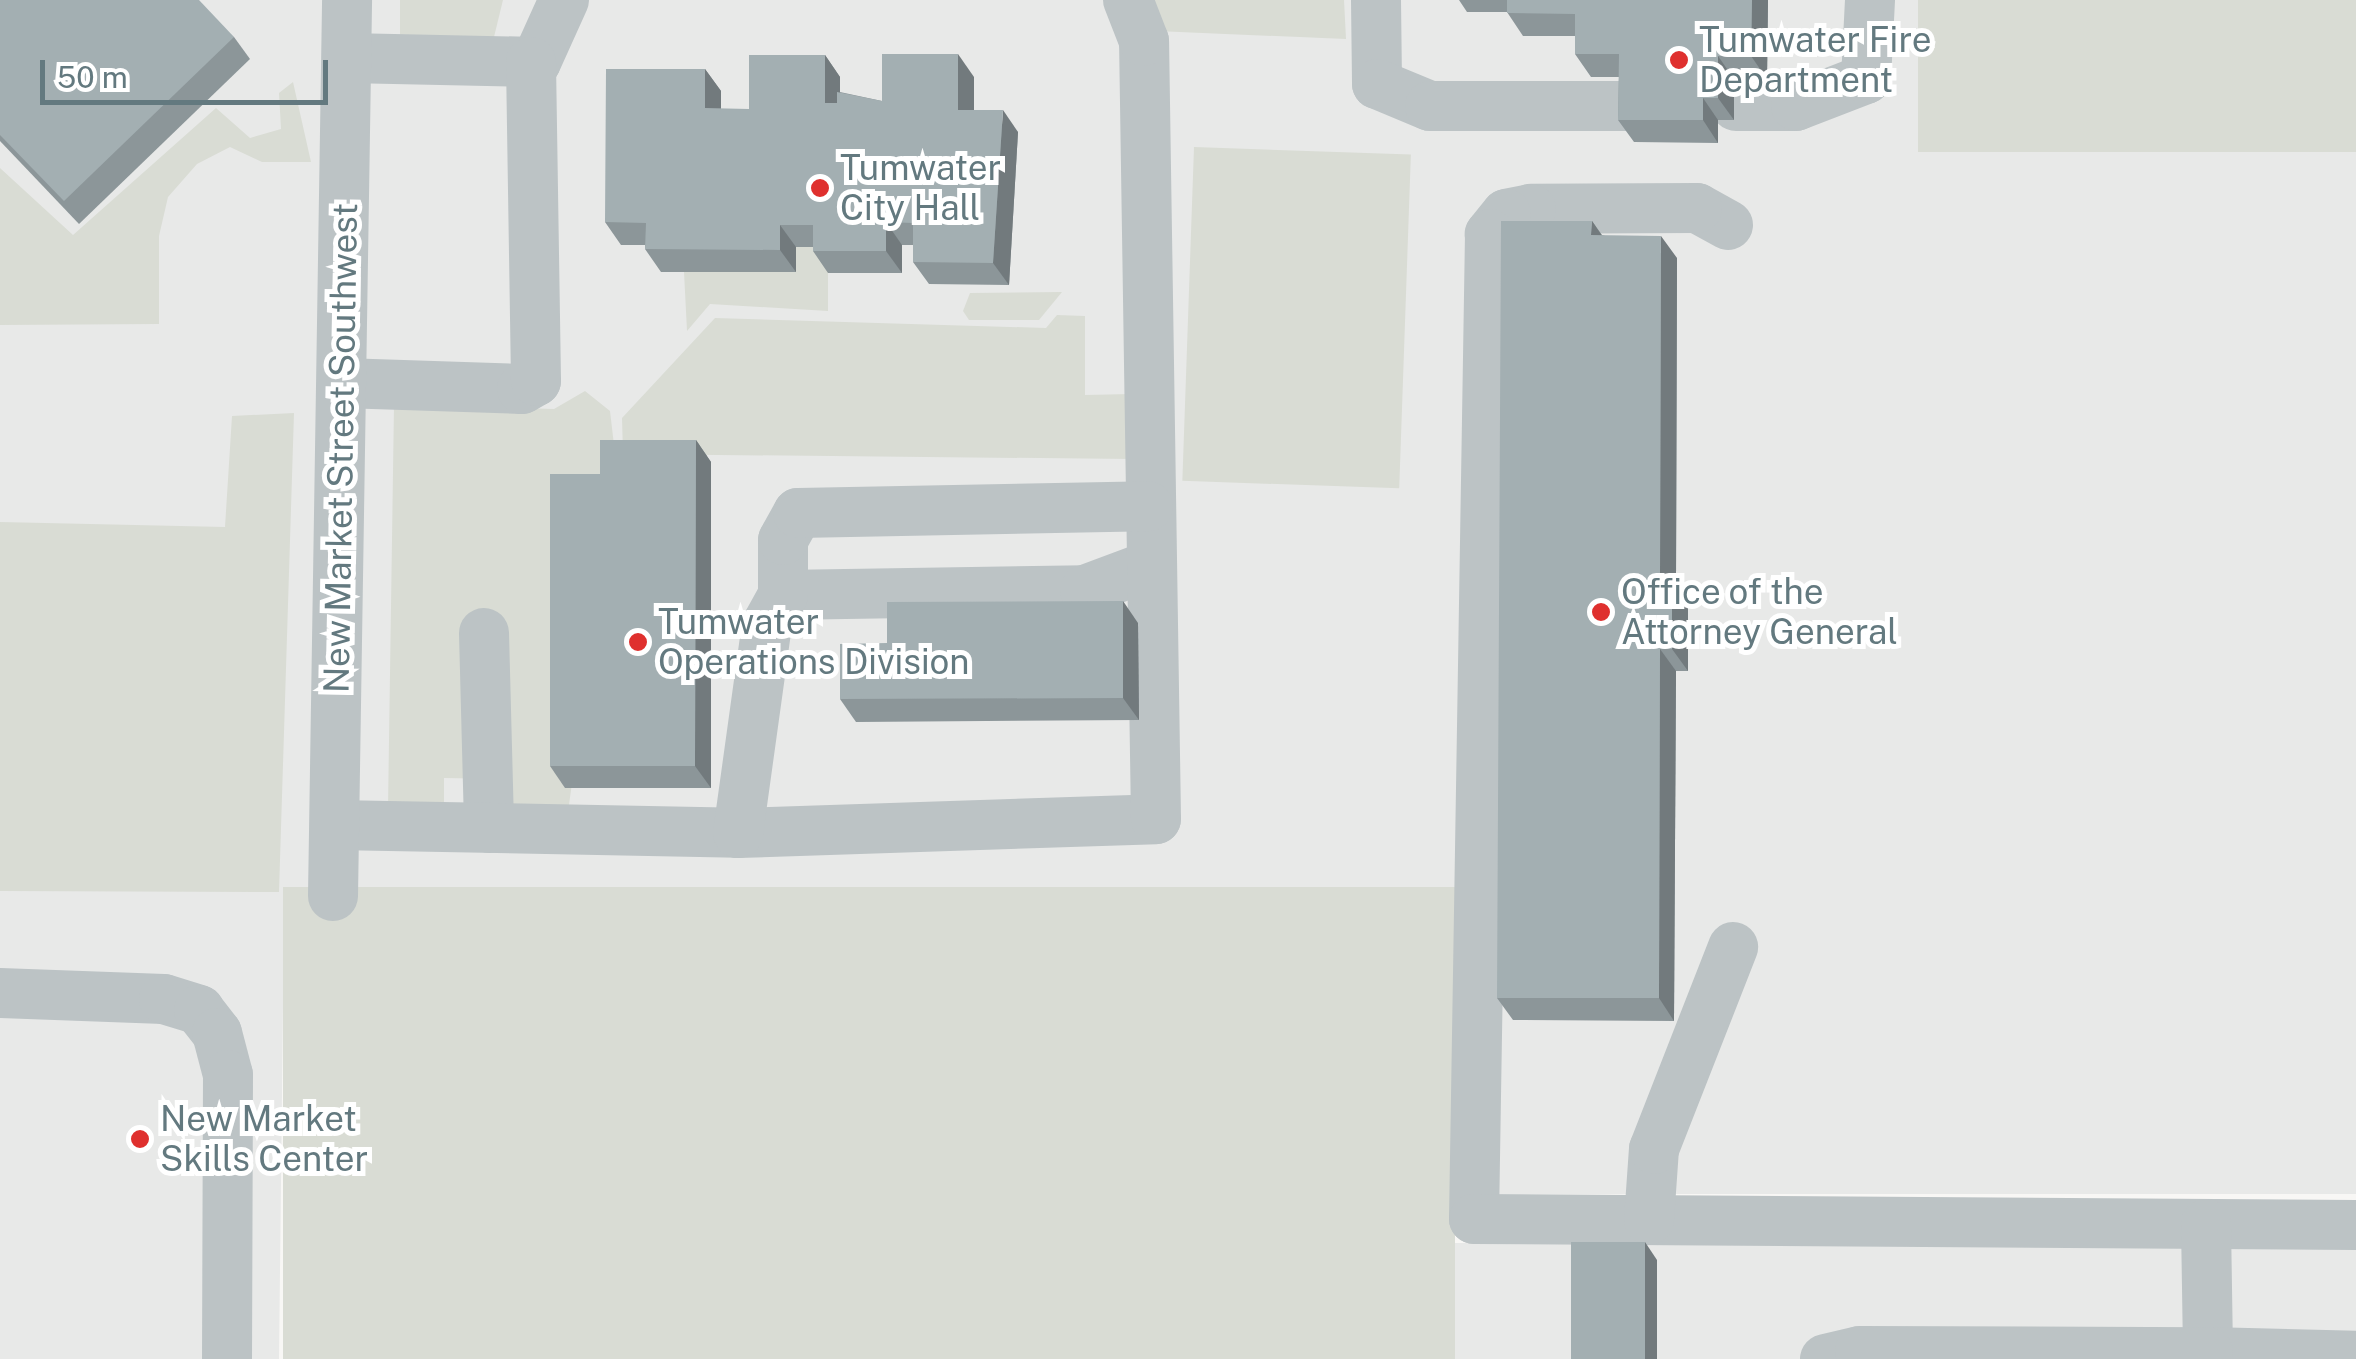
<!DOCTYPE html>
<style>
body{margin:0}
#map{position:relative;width:2356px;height:1359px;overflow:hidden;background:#f8f7f5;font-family:"Public Sans",sans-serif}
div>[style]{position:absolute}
.built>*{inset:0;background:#e8e9e8;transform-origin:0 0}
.green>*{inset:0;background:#d9dcd4;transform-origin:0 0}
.minor>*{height:50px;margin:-25px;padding:0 25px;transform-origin:25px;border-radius:25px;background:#bcc3c5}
.wall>*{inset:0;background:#8c9699}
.shaded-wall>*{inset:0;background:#727a7d}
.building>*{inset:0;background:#a3afb2;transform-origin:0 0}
.dots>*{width:28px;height:28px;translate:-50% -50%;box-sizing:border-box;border:5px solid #fff;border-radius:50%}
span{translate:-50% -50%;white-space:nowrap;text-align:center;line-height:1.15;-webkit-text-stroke:10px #fff;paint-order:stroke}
.poi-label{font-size:35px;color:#63797f}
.left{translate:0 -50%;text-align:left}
.street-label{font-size:35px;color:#63797f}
.scale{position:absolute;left:40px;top:60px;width:288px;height:45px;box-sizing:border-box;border:5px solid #63797f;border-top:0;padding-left:12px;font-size:30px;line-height:35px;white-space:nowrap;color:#63797f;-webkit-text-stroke:8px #fff;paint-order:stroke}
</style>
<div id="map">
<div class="built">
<div style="clip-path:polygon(0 0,2356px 0,2356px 1194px,1450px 1194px,1454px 887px,284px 918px,279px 1359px,0 1359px)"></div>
<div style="left:1450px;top:1243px;width:906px;height:116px"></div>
</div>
<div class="green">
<div style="clip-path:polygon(400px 0,503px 0,494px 37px,400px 45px)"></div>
<div style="clip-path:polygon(1153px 0,1344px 0,1346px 39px,1156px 31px)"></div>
<div style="left:1918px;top:0;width:438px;height:152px"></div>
<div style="clip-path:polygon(293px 82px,311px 162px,262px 162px,230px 147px,197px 164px,168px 197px,159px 236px,159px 324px,0 325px,0 168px,73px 235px,216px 108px,250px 138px,281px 129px,279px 93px)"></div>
<div style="left:1194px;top:147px;width:217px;height:334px;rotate:2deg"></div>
<div style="clip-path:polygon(796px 247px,828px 247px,828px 311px,710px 304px,687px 331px,684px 272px,795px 272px)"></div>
<div style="clip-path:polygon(1062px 292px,1039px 320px,969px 320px,963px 311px,970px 293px)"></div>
<div style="clip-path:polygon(1057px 315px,1085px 316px,1085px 395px,1131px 394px,1132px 459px,623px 454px,622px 418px,715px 318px,1046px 328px)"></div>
<div style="clip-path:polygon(585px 391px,610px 411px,616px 462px,568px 812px,500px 810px,500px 779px,444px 778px,444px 810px,388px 808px,394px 405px,554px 409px)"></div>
<div style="clip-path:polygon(294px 413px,279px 892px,0 891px,0 522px,225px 527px,232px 416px)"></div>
<div style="left:1455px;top:887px;width:472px;height:1172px;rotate:90deg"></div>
</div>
<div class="minor">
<div style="left:1376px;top:0;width:84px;rotate:89.3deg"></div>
<div style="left:1377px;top:84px;width:57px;rotate:22.5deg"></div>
<div style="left:1430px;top:106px;width:197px"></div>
<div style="left:347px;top:58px;width:189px;rotate:1.2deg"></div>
<div style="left:536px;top:62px;width:68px;rotate:-65.7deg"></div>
<div style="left:1736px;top:106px;width:60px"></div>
<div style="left:1796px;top:106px;width:75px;rotate:-21.1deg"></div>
<div style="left:1866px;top:79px;width:79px;rotate:-87.1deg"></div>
<div style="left:1728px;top:225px;width:35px;rotate:-151deg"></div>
<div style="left:1697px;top:208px;width:166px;rotate:179.7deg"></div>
<div style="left:1531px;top:209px;width:25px;rotate:169deg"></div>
<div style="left:1506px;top:214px;width:26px;rotate:129deg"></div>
<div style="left:1490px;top:234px;width:985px;rotate:90.93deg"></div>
<div style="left:1474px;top:1219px;width:882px;rotate:0.39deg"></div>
<div style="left:342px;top:383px;width:180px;rotate:1.9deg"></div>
<div style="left:522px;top:389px;width:16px;rotate:-30deg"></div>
<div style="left:536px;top:381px;width:319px;rotate:-90.9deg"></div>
<div style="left:783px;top:595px;width:302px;rotate:-0.9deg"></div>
<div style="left:1085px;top:590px;width:68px;rotate:-20.6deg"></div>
<div style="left:484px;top:633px;width:195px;rotate:88.5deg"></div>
<div style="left:335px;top:825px;width:403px;rotate:1.1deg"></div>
<div style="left:738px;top:833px;width:418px;rotate:-1.9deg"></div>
<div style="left:1156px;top:819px;width:778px;rotate:-90.88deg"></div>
<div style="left:1144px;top:41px;width:44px;rotate:-111.3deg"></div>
<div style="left:738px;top:833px;width:211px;rotate:-82.1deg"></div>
<div style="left:767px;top:624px;width:33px;rotate:-61deg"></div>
<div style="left:783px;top:595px;width:55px;rotate:-90deg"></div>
<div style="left:783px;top:540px;width:31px;rotate:-61deg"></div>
<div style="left:798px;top:513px;width:350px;rotate:-1.1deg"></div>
<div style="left:333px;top:896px;width:896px;rotate:-89.1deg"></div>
<div style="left:0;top:993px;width:164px;rotate:2.1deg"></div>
<div style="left:164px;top:999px;width:37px;rotate:17deg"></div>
<div style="left:199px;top:1010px;width:29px;rotate:52deg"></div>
<div style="left:217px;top:1033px;width:43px;rotate:75.3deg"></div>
<div style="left:228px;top:1075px;width:284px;rotate:90.2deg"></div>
<div style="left:1649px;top:1220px;width:71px;rotate:-86deg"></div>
<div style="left:1654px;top:1149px;width:217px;rotate:-68.6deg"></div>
<div style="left:2206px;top:1224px;width:128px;rotate:89.1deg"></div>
<div style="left:2208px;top:1352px;width:148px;rotate:1.5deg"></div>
<div style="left:1825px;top:1359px;width:36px;rotate:-13deg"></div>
<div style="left:1860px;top:1351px;width:348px;rotate:0.2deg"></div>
</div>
<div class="wall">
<div style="clip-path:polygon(0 0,234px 37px,250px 59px,79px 224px,0 141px)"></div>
<div style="clip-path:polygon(1459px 0,1768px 0,1767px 79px,1734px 79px,1734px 120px,1718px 120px,1718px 143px,1634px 142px,1618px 120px,1619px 77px,1591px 77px,1575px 54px,1575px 36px,1523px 36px,1507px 12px,1467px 12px)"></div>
<div style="clip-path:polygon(825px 55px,840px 77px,840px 92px,882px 101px,974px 77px,974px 110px,1018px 132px,1009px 285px,929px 284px,913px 262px,913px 245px,902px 245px,902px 273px,828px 273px,813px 251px,813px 247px,796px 247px,796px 272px,661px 272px,645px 249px,645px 245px,621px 245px,605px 222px,705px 69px,721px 91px,721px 109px,749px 109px)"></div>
<div style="clip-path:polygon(1592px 221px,1602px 235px,1677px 258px,1676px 583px,1688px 601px,1688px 671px,1676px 671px,1674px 1021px,1513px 1020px,1497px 998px)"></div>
<div style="clip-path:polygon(696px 440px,711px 462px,711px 788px,565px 788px,550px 766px)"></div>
<div style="clip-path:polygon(1138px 623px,1139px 720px,856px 722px,840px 699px,887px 643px)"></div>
</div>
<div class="shaded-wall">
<div style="clip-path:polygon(1752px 0,1768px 0,1767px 79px,1751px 56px)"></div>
<div style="clip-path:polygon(958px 54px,974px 77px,974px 132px,958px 110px)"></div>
<div style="clip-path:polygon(825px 55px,840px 77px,840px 125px,825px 103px)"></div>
<div style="clip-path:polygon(1718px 56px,1734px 79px,1734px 120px,1718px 98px)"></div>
<div style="clip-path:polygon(705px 69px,721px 91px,721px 131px,705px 108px)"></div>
<div style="clip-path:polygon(1703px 98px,1718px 120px,1718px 143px,1703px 120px)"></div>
<div style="clip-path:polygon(1003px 110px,1018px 132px,1009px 285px,993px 263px)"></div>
<div style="clip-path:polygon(1592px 221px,1607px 243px,1591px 235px)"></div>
<div style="clip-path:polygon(886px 222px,902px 245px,902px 273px,886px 251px)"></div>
<div style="clip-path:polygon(780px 225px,796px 247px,796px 272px,780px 250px)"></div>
<div style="clip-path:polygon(1661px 236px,1677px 258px,1676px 583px,1688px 601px,1688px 671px,1672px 649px,1660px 578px)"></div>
<div style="clip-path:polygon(696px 440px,711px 462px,711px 788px,695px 766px)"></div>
<div style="clip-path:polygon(1123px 601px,1138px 623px,1139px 720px,1123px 698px)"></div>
<div style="clip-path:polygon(1660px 649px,1676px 671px,1674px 1021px,1659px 998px)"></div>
<div style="clip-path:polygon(1645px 1242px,1657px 1260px,1657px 1359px,1645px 1359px)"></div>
</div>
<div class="building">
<div style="clip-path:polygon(0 0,199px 0,234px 37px,64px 201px,0 135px)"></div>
<div style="clip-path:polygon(1507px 0,1752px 0,1751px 56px,1718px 56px,1718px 98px,1703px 98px,1703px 120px,1618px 120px,1619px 54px,1575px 54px,1575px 14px,1507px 13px)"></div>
<div style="clip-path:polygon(882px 54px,958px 54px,958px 110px,1003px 110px,993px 263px,913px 262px,913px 223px,886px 222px,886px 251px,813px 251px,813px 225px,780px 225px,780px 250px,645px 249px,646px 223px,605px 222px,606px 69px,705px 69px,705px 108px,749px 109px,749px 55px,825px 55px,825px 103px,837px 103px,837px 92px,882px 101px)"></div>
<div style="clip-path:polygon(1501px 221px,1592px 221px,1591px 235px,1661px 236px,1660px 578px,1672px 578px,1672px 649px,1660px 649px,1659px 998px,1497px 998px)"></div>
<div style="clip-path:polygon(600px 440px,696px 440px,695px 766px,550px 766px,550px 474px,600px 474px)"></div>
<div style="clip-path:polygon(1123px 601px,1123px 698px,840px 699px,840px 644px,887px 643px,887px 602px)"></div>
<div style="left:1571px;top:1242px;width:74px;height:117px"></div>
</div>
<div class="dots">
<div style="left:1679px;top:60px;background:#df302e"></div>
<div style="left:820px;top:188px;background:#df302e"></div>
<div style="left:1601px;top:612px;background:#df302e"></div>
<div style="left:638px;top:642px;background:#df302e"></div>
<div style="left:140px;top:1139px;background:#df302e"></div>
</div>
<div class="poi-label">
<span class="left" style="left:1699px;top:60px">Tumwater Fire<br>Department</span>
<span class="left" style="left:840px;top:188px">Tumwater<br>City Hall</span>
<span class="left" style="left:1621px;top:612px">Office of the<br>Attorney General</span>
<span class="left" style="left:658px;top:642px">Tumwater<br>Operations Division</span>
<span class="left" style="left:160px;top:1139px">New Market<br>Skills Center</span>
</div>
<div class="street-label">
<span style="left:341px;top:448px;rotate:-89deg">New Market Street Southwest</span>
</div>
<div class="scale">50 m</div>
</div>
